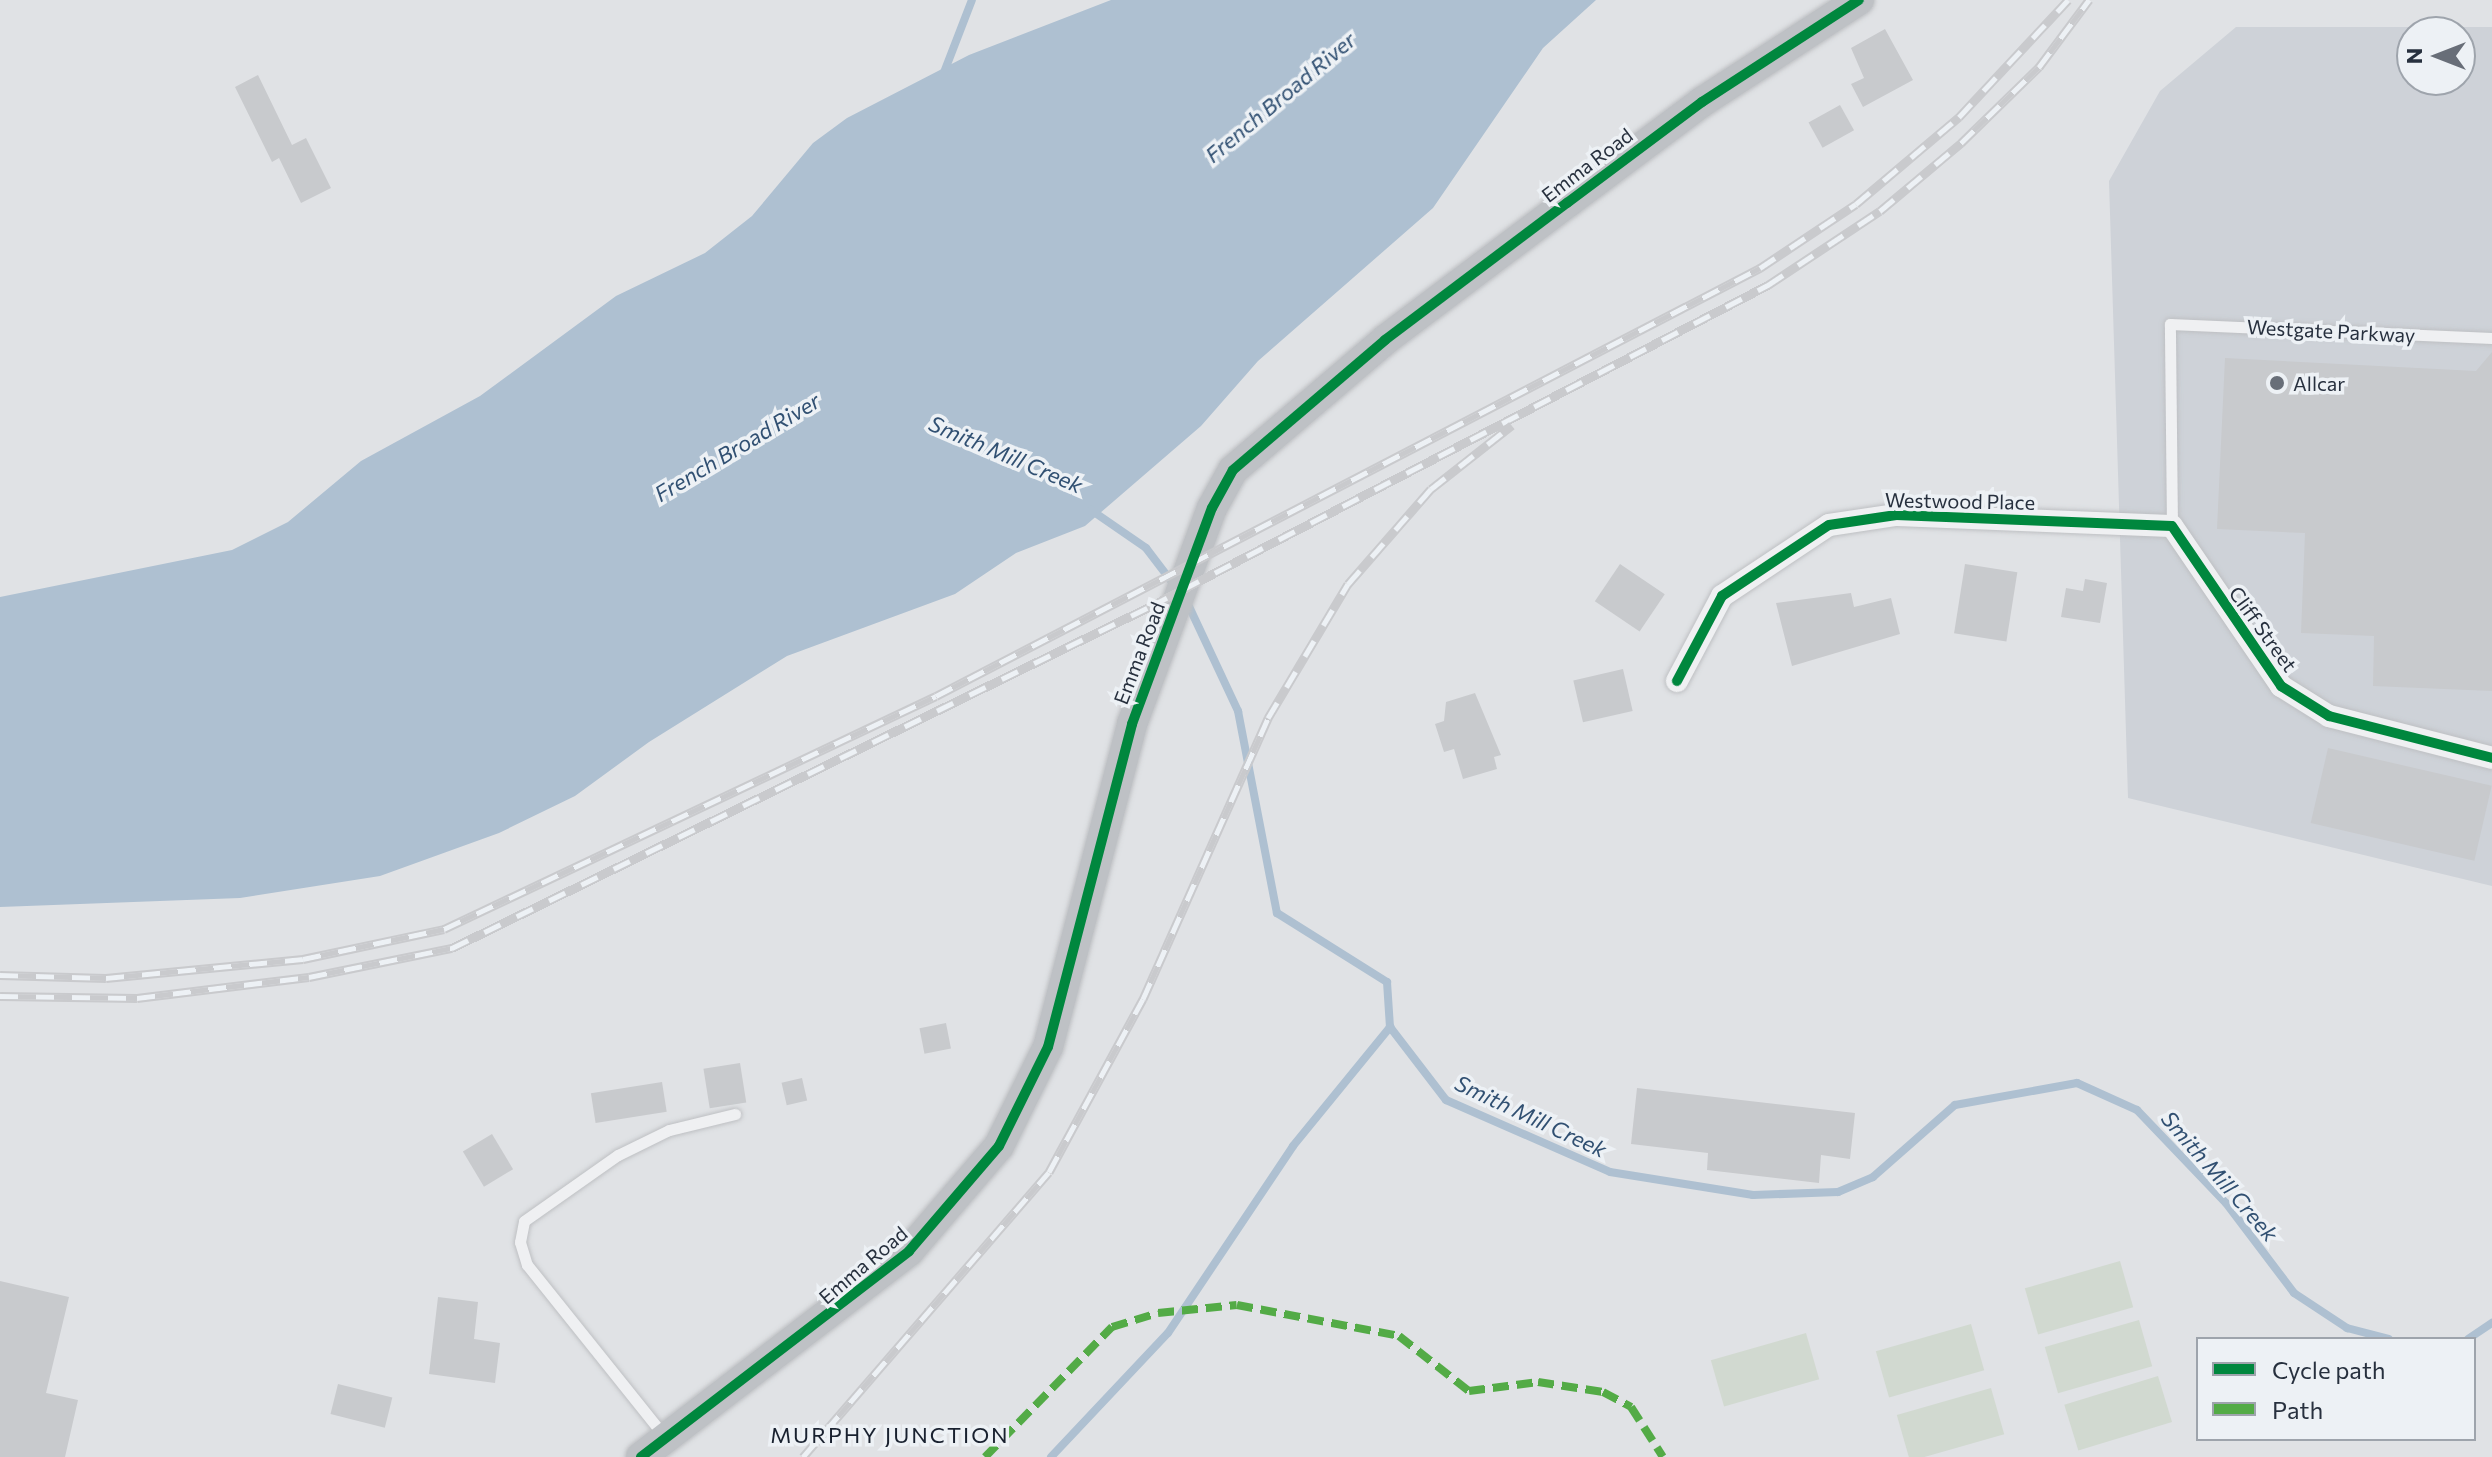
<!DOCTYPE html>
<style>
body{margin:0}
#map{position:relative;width:2492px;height:1457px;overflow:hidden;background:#e0e2e5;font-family:Commissioner,sans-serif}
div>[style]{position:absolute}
.built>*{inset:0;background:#ced2d8}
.green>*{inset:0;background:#d1d9d0;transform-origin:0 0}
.water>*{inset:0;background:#aec0d1}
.stream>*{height:8px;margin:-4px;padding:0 4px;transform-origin:4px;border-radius:4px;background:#aec0d1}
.building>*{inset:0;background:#c8cacd;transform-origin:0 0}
.roads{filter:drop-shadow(0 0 2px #bec0c3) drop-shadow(0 0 2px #bec0c3)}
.lane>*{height:11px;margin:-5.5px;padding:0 5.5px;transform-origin:5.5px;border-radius:5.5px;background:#eff0f2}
.street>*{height:22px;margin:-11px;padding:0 11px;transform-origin:11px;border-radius:11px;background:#eff0f2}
.secondary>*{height:30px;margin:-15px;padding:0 15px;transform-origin:15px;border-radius:15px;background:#bec1c5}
.rail>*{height:9px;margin-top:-4.5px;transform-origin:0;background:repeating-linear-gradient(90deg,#edf1f5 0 18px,#c9cacd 0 36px);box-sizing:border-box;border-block:2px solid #c9cacd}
.quiet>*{height:8px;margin-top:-4px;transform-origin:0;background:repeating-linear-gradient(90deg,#53ab46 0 16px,transparent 0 24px)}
.cycleway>*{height:10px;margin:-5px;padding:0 5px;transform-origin:5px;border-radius:5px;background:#00873e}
.dots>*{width:22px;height:22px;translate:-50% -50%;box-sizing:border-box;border:4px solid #edf1f5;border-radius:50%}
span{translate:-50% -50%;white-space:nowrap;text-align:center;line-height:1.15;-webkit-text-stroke:7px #edf1f5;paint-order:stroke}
.street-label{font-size:20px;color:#27303e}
.poi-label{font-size:20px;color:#27303e}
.left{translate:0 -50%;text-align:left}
.water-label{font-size:22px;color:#315072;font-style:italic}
.neighbourhood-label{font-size:22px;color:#19212f;letter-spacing:2px}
.legend{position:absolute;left:2196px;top:1337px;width:280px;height:104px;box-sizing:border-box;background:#edf1f5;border:2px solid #9ea4ac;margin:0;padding:10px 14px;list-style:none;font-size:24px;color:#27303e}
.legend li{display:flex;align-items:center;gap:16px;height:40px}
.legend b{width:40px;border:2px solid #9ea4ac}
.north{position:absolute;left:2396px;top:16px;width:80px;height:80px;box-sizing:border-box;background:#edf1f5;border:2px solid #9ea4ac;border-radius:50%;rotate:270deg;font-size:22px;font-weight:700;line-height:32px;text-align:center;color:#27303e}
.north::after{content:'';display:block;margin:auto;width:28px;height:36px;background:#686e78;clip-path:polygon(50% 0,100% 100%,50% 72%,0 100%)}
</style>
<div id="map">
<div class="built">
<div style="clip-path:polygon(evenodd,2236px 27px,2492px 27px,2492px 886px,2128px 798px,2109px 181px,2160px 91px,2236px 27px,2412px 32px,2460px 32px,2460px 80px,2412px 80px,2412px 32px)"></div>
</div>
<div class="green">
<div style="left:2120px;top:1261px;width:48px;height:99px;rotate:74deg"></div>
<div style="left:2139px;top:1320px;width:48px;height:98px;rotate:74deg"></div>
<div style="left:1971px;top:1324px;width:48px;height:99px;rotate:74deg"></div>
<div style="left:1806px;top:1333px;width:48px;height:99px;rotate:74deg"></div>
<div style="left:2158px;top:1376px;width:48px;height:98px;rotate:73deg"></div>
<div style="left:1991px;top:1388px;width:48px;height:98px;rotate:74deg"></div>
</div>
<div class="water">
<div style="clip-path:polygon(1111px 0,1596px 0,1543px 48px,1433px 208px,1258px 361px,1201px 426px,1085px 526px,1016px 553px,955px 594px,787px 656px,649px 742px,575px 796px,499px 833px,380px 876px,240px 898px,0 907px,0 597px,232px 550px,288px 522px,361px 461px,480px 396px,616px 296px,705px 253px,752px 216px,813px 143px,847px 118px,969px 55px)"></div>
</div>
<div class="stream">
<div style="left:943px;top:75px;width:80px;rotate:-68.9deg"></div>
<div style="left:1091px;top:510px;width:67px;rotate:34.6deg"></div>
<div style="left:1146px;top:548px;width:48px;rotate:52.7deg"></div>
<div style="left:1186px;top:600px;width:123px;rotate:64.9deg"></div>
<div style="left:1238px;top:711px;width:206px;rotate:79.1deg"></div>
<div style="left:1277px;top:913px;width:130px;rotate:32.1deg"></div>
<div style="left:1387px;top:982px;width:45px;rotate:86.2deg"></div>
<div style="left:1390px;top:1027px;width:92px;rotate:52.5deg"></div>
<div style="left:1446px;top:1100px;width:179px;rotate:23.7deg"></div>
<div style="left:1610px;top:1172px;width:145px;rotate:9.1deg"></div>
<div style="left:1753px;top:1195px;width:85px;rotate:-2deg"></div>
<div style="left:1838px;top:1192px;width:38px;rotate:-23deg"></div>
<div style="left:1873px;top:1177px;width:109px;rotate:-41.3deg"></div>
<div style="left:1955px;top:1105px;width:124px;rotate:-10.2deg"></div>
<div style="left:2077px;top:1083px;width:66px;rotate:24.2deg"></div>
<div style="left:2137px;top:1110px;width:129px;rotate:46.3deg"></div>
<div style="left:2226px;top:1203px;width:113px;rotate:52.9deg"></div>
<div style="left:2294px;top:1293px;width:64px;rotate:33.4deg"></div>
<div style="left:2347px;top:1328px;width:43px;rotate:14.7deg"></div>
<div style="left:2468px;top:1339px;width:29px;rotate:-34deg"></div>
<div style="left:1051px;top:1457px;width:170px;rotate:-46.7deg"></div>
<div style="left:1168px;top:1333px;width:225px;rotate:-56.2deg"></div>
<div style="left:1293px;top:1146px;width:154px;rotate:-50.8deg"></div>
</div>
<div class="building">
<div style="clip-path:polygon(1885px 29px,1913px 80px,1863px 107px,1851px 84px,1864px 78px,1851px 48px)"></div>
<div style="clip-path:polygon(258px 75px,292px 145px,306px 138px,331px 188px,301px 203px,279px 158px,272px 162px,235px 87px)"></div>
<div style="left:1840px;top:105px;width:29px;height:36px;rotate:61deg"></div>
<div style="clip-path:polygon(2492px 352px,2492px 691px,2373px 686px,2374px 636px,2301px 633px,2305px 533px,2217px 529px,2225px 358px,2476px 371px)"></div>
<div style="left:1620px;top:564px;width:54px;height:45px;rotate:34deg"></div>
<div style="left:1965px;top:564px;width:53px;height:70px;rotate:9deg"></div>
<div style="clip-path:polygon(2085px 579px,2107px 583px,2100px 623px,2061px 617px,2066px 588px,2083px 591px)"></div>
<div style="clip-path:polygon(1851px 593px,1854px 607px,1891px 598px,1900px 634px,1792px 666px,1776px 603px)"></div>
<div style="left:1623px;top:669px;width:43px;height:51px;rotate:77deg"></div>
<div style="clip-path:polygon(1475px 693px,1501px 755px,1494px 757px,1497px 769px,1463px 779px,1454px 749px,1444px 752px,1435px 724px,1444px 721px,1446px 702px)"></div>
<div style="left:2328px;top:748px;width:168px;height:77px;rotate:13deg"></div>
<div style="left:946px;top:1023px;width:26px;height:27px;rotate:79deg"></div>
<div style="left:740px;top:1063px;width:40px;height:37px;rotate:81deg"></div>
<div style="left:802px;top:1078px;width:23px;height:21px;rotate:77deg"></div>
<div style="left:662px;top:1082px;width:30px;height:72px;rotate:81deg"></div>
<div style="clip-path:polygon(1637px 1088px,1855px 1113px,1850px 1159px,1821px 1155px,1819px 1183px,1707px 1170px,1708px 1153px,1631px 1144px)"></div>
<div style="left:492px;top:1134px;width:41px;height:34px;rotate:59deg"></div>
<div style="clip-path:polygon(0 1281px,69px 1297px,46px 1393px,78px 1400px,65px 1457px,0 1457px)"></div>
<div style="clip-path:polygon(438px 1297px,478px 1302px,474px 1339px,500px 1343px,495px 1383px,429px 1374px)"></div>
<div style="left:338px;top:1384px;width:56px;height:31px;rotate:14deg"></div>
</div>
<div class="roads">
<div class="lane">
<div style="left:2172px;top:526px;width:202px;rotate:-90.6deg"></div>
<div style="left:2170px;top:324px;width:322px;rotate:2.5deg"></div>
<div style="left:665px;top:1437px;width:221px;rotate:-128.7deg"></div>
<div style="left:527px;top:1265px;width:24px;rotate:-107deg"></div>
<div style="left:520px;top:1242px;width:21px;rotate:-79deg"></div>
<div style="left:524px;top:1221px;width:115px;rotate:-35.1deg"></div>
<div style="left:618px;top:1155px;width:57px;rotate:-26.1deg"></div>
<div style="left:669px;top:1130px;width:68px;rotate:-13.6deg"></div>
</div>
<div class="street">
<div style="left:1677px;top:681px;width:96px;rotate:-62.1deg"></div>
<div style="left:1722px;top:596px;width:128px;rotate:-33.6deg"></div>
<div style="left:1829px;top:525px;width:68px;rotate:-8.5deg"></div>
<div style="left:1896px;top:515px;width:276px;rotate:2.3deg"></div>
<div style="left:2172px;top:526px;width:194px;rotate:55.7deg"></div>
<div style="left:2281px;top:686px;width:57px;rotate:32deg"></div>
<div style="left:2329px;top:716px;width:168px;rotate:14.4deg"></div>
</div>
<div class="secondary">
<div style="left:641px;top:1457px;width:338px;rotate:-37.5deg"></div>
<div style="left:909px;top:1251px;width:138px;rotate:-49.4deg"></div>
<div style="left:999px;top:1146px;width:110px;rotate:-63.7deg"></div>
<div style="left:1048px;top:1047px;width:334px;rotate:-75.4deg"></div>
<div style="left:1132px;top:724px;width:230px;rotate:-69.7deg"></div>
<div style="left:1212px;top:508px;width:43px;rotate:-61.1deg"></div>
<div style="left:1233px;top:470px;width:200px;rotate:-40.5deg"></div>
<div style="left:1385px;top:340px;width:228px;rotate:-37deg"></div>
<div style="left:1567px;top:203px;width:169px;rotate:-36.8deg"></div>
<div style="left:1702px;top:102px;width:187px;rotate:-33deg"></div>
</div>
</div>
<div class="rail">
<div style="left:0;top:975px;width:106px;rotate:1.6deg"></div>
<div style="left:106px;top:978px;width:198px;rotate:-5.5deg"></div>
<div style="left:303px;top:959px;width:144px;rotate:-12deg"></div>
<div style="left:444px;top:929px;width:544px;rotate:-25.34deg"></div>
<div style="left:936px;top:696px;width:929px;rotate:-27.45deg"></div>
<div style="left:1760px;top:268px;width:115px;rotate:-33.7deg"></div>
<div style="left:1856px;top:204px;width:135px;rotate:-40.2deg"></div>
<div style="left:1959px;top:117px;width:160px;rotate:-47deg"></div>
<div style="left:0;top:996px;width:137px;rotate:0.8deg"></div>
<div style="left:137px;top:998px;width:173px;rotate:-7deg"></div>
<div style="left:309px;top:977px;width:146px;rotate:-11.5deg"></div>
<div style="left:452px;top:948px;width:778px;rotate:-26.07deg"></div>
<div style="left:1151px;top:606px;width:696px;rotate:-27.49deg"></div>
<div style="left:1768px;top:285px;width:134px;rotate:-33.5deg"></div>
<div style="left:1880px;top:211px;width:106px;rotate:-40deg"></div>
<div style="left:1961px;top:143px;width:109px;rotate:-44.3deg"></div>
<div style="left:2039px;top:67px;width:84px;rotate:-53.3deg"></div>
<div style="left:803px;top:1457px;width:376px;rotate:-49.2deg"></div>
<div style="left:1049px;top:1172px;width:197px;rotate:-61.5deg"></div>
<div style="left:1143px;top:999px;width:308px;rotate:-66deg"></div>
<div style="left:1268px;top:718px;width:156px;rotate:-59.2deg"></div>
<div style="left:1348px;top:584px;width:126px;rotate:-48.9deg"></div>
<div style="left:1431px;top:489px;width:103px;rotate:-38.3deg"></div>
</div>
<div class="quiet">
<div style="left:985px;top:1457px;width:182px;rotate:-45.7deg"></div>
<div style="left:1112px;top:1327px;width:48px;rotate:-16.9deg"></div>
<div style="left:1158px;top:1313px;width:79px;rotate:-5.8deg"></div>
<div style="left:1237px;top:1305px;width:165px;rotate:10.8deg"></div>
<div style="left:1399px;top:1336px;width:89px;rotate:38.2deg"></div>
<div style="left:1469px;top:1391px;width:70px;rotate:-7.4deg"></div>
<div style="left:1538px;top:1382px;width:66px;rotate:8.7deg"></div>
<div style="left:1603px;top:1392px;width:32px;rotate:28deg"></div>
<div style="left:1631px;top:1407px;width:59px;rotate:57.4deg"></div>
</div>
<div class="cycleway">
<div style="left:1677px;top:681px;width:96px;rotate:-62.1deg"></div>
<div style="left:1722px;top:596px;width:128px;rotate:-33.6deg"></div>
<div style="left:1829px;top:525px;width:68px;rotate:-8.5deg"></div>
<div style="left:1896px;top:515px;width:276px;rotate:2.3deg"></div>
<div style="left:2172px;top:526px;width:194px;rotate:55.7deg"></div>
<div style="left:2281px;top:686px;width:57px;rotate:32deg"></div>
<div style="left:2329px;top:716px;width:168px;rotate:14.4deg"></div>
<div style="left:641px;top:1457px;width:338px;rotate:-37.5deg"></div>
<div style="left:909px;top:1251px;width:138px;rotate:-49.4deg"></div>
<div style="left:999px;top:1146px;width:110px;rotate:-63.7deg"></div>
<div style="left:1048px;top:1047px;width:334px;rotate:-75.4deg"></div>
<div style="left:1132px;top:724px;width:230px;rotate:-69.7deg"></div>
<div style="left:1212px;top:508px;width:43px;rotate:-61.1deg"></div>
<div style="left:1233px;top:470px;width:200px;rotate:-40.5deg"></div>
<div style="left:1385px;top:340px;width:228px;rotate:-37deg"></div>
<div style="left:1567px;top:203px;width:169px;rotate:-36.8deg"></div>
<div style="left:1702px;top:102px;width:187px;rotate:-33deg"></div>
</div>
<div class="dots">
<div style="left:2277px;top:383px;background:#686e78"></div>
</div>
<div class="street-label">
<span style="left:1587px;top:165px;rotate:-37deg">Emma Road</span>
<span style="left:2331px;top:331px;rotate:3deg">Westgate Parkway</span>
<span style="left:1960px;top:501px;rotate:1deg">Westwood Place</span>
<span style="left:2263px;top:629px;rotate:54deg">Cliff Street</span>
<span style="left:1139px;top:653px;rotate:-69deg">Emma Road</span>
<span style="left:863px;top:1265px;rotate:-40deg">Emma Road</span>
</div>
<div class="poi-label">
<span class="left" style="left:2293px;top:383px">Allcar</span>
</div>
<div class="water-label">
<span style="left:1280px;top:97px;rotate:-40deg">French Broad River</span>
<span style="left:737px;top:447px;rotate:-31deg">French Broad River</span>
<span style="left:1006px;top:454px;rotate:23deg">Smith Mill Creek</span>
<span style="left:1531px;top:1116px;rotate:25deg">Smith Mill Creek</span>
<span style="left:2220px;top:1176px;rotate:49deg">Smith Mill Creek</span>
</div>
<div class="neighbourhood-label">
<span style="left:890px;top:1435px">MURPHY JUNCTION</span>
</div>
<ul class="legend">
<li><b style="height:10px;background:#00873e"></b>Cycle path</li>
<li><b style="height:10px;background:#53ab46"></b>Path</li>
</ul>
<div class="north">N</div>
</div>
